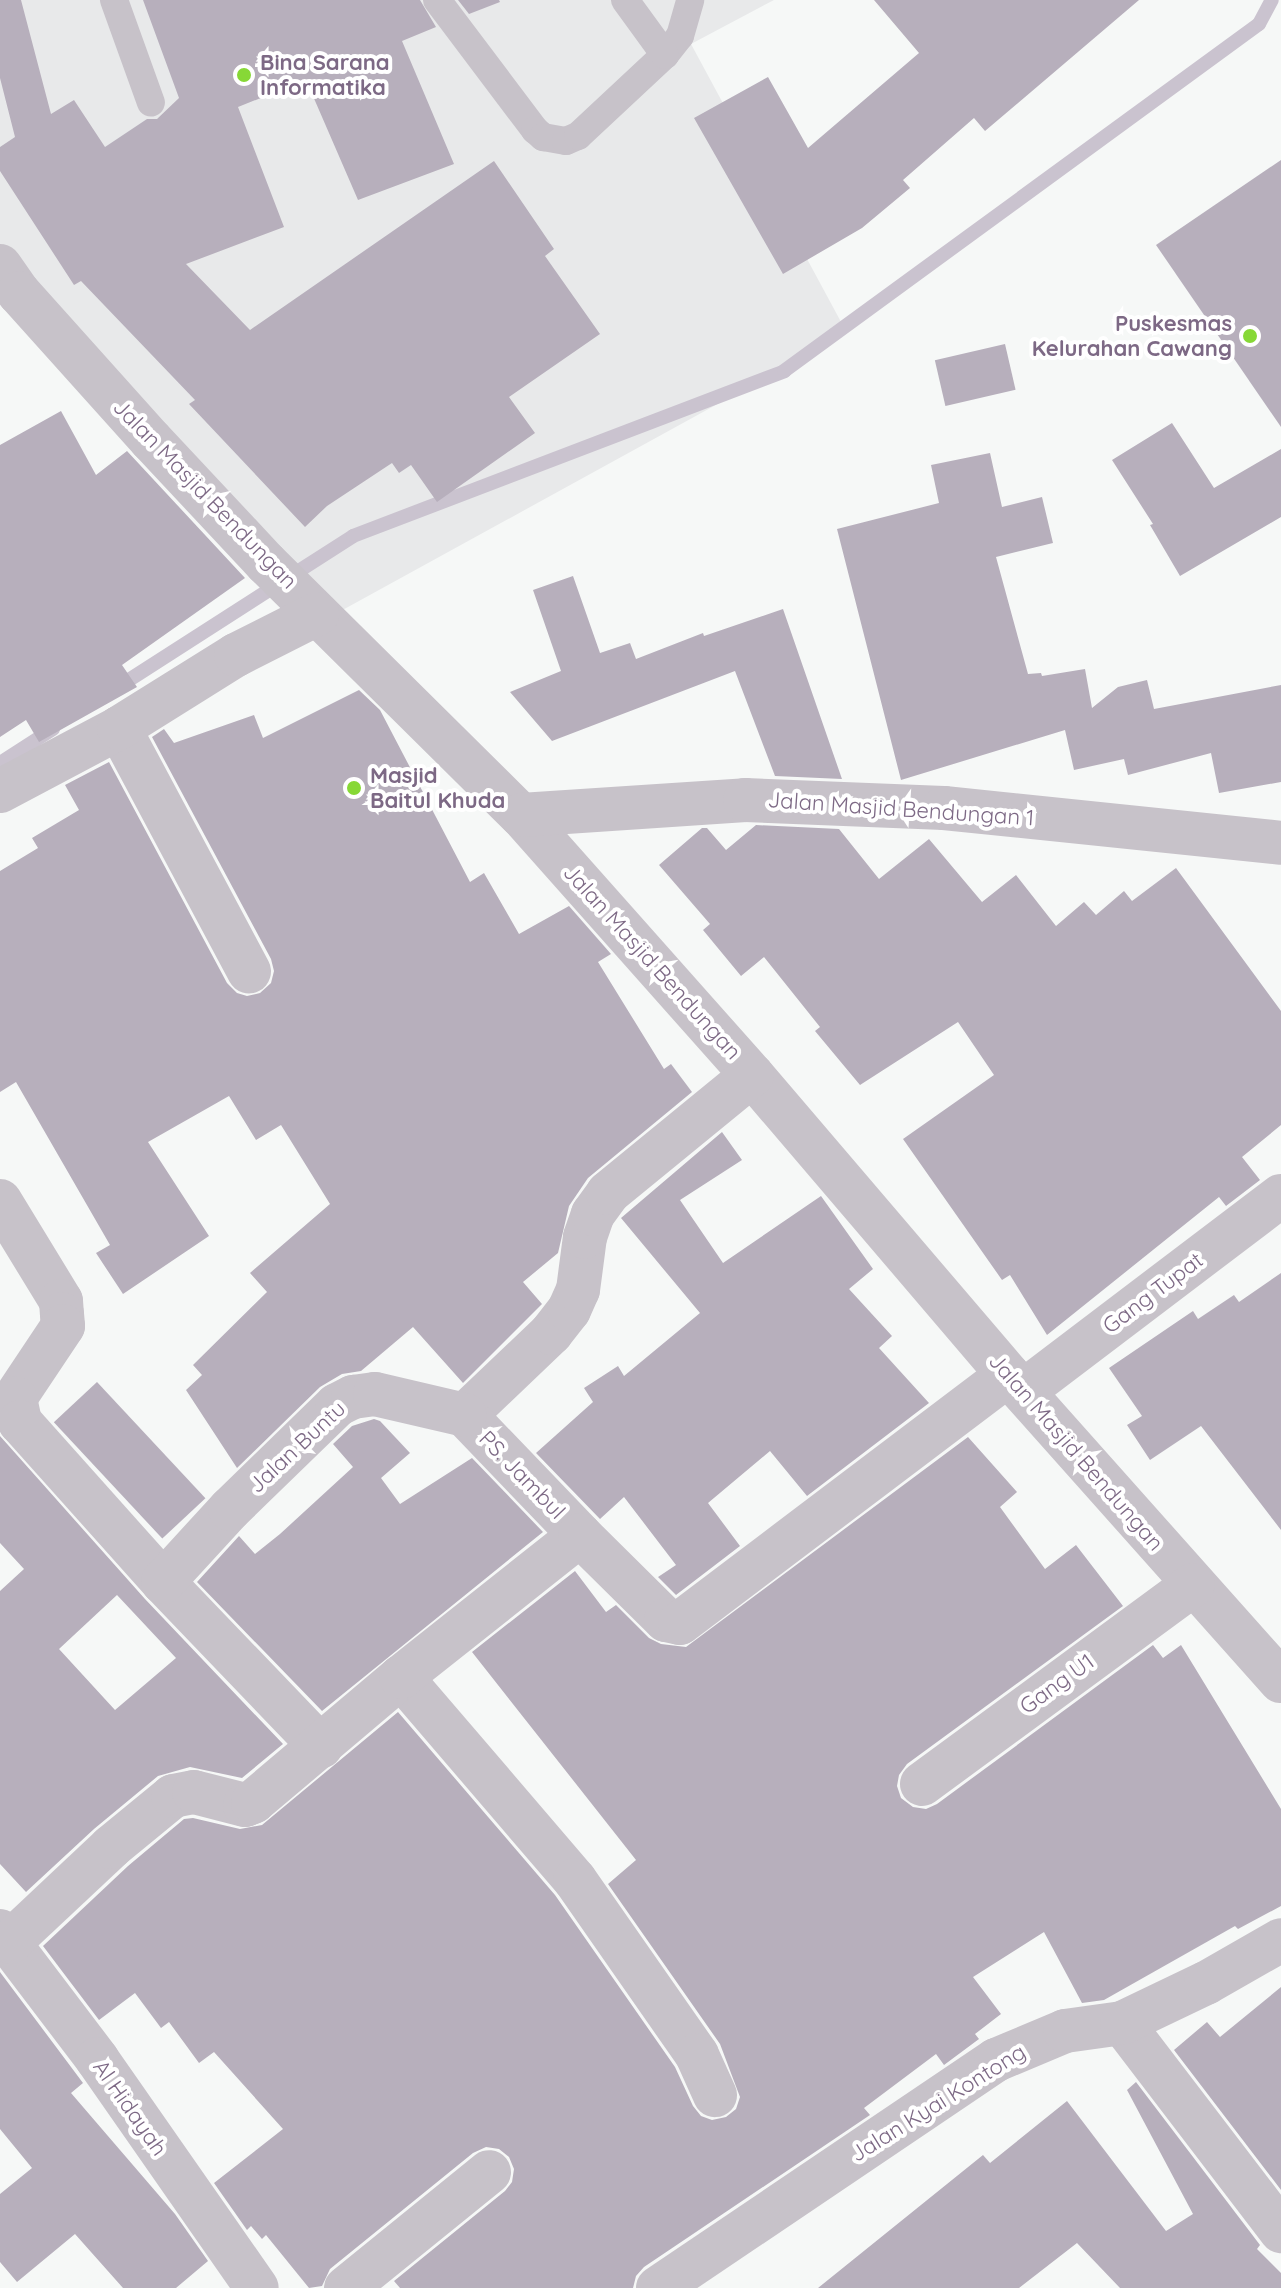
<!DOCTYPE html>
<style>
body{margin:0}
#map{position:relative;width:1281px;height:2288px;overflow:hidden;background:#f6f8f7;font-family:Quicksand,sans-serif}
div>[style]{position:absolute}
.built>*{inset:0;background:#e8e9ea}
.stream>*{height:14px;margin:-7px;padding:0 7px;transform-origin:7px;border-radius:7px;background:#cac3cf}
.building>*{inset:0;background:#b7afbc;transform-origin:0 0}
.service>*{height:28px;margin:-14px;padding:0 14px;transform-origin:14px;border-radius:14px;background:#c7c2c9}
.minor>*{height:44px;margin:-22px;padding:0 22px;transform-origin:22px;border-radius:22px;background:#c7c2c9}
.dots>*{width:22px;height:22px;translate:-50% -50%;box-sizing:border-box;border:4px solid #fff;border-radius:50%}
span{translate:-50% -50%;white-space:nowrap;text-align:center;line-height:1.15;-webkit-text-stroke:8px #fff;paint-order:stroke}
.poi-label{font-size:22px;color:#7d6985;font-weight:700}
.left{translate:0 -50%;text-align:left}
.right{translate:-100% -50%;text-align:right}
.street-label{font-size:22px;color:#7d6985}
</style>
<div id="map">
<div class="built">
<div style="clip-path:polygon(0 0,774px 0,691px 44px,847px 333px,328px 618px,0 260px)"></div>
</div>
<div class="stream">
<div style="left:118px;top:687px;width:279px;rotate:-32.7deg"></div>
<div style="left:353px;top:536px;width:462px;rotate:-20.9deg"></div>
<div style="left:784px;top:371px;width:588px;rotate:-36.15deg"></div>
<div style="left:1259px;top:24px;width:27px;rotate:-62deg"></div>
<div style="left:0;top:763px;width:63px;rotate:-32.7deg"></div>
</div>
<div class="building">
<div style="clip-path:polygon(0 0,21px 0,51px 114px,74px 100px,105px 147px,147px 119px,157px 119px,179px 98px,143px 0,420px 0,436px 27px,402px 41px,454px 164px,358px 200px,306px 80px,238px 107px,284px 227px,186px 264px,250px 330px,494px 161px,554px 249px,545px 256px,600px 334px,509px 397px,535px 433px,437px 502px,411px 465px,399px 473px,392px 463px,327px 506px,305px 527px,189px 404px,195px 400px,81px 281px,74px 285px,0 171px,0 147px,15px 137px,0 78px)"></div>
<div style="clip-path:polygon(458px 0,499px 0,500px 2px,469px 14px)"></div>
<div style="clip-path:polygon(874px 0,1139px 0,985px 131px,974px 118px,903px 180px,910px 188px,862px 228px,783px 274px,694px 118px,768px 77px,808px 148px,919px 53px)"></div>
<div style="clip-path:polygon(1281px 160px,1281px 427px,1156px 245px)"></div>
<div style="left:1005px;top:344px;width:47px;height:72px;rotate:77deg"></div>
<div style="clip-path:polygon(61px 411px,96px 475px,127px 451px,245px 578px,122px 665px,137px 687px,39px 742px,26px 720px,0 737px,0 445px)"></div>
<div style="clip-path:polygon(1172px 423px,1214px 488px,1281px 449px,1281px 517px,1180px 576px,1150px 525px,1153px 524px,1112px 460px)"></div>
<div style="clip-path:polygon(990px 453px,1002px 507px,1042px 497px,1053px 543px,996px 557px,1028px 674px,1041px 673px,1042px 676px,1085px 669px,1092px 708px,1118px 687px,1147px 680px,1154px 709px,1281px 685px,1281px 782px,1219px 793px,1211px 753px,1128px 775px,1124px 759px,1074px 770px,1065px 730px,901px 780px,837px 529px,939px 503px,931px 465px)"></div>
<div style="clip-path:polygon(573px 576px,600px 653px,630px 643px,636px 659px,703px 633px,704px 636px,783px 609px,842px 779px,775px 776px,735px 671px,552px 741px,510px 692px,561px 671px,533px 590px)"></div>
<div style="clip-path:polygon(359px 690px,380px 710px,470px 882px,484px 873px,519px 934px,569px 906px,611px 954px,598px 962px,664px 1069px,671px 1064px,692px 1092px,588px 1178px,569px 1206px,558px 1253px,523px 1282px,542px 1304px,463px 1383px,413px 1327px,361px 1371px,342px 1374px,320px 1387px,237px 1468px,186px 1390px,202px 1375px,193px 1365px,267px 1292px,250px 1273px,330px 1204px,281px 1125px,256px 1140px,229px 1096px,148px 1142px,209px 1236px,123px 1294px,96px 1253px,110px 1245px,16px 1082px,0 1092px,0 871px,38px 848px,32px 838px,79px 810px,65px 785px,109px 762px,227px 983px,237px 993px,247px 996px,260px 993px,271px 983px,274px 971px,271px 959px,152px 737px,164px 729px,174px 743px,254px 715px,263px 738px)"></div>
<div style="clip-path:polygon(756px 825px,839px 829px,879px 879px,929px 839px,982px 902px,1016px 875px,1056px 926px,1084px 902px,1096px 915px,1124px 891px,1132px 901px,1176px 868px,1281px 1011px,1281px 1125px,1242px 1157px,1260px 1180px,1226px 1206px,1219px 1197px,1047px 1335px,1010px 1275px,1002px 1280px,903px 1139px,994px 1075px,958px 1022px,860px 1085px,815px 1031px,820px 1027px,764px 957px,741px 976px,703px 930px,710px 924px,659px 865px,702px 828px,707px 828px,726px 850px)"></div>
<div style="clip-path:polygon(722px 1132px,742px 1160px,680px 1200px,723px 1263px,821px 1196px,873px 1269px,849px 1289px,892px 1336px,879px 1348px,929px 1403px,807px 1496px,770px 1451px,708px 1503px,740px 1546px,676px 1595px,658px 1577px,676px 1565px,624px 1497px,600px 1519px,536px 1453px,593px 1402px,584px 1388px,618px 1366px,624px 1376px,700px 1313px,621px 1218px)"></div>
<div style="clip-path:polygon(1281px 1273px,1281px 1530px,1201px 1426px,1150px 1460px,1127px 1425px,1142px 1416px,1109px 1368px,1193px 1311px,1198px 1319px,1234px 1295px,1239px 1302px)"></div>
<div style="left:97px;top:1382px;width:159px;height:59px;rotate:47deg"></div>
<div style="clip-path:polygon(374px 1419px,380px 1421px,410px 1453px,381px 1478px,400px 1504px,472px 1458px,543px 1532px,322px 1711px,197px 1582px,239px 1536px,255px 1554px,280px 1534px,353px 1467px,333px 1444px,352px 1426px)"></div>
<div style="clip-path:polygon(evenodd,0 1436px,145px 1599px,283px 1744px,242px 1778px,190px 1767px,158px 1776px,94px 1829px,26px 1892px,0 1864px,0 1591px,24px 1569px,0 1543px,0 1436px,117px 1595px,176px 1658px,115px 1710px,59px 1649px,117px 1595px)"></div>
<div style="clip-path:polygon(968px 1437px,1017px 1492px,1000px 1507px,1045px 1569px,1076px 1545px,1123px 1606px,907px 1764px,899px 1775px,897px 1786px,901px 1798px,913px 1807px,926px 1809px,937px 1804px,1153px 1645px,1163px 1658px,1181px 1645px,1281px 1809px,1281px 1906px,1238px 1929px,1235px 1926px,1104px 2000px,1082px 2003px,1044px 1932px,973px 1977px,1001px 2014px,975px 2034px,979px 2039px,944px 2065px,936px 2054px,864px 2108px,870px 2115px,644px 2267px,636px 2276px,633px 2288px,400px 2288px,394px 2281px,505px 2191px,512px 2182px,514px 2169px,509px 2157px,499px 2149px,486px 2147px,473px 2153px,330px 2269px,322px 2286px,309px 2288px,266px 2235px,262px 2239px,251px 2226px,247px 2230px,214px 2183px,283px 2129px,214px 2052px,199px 2063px,169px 2022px,161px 2028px,135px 1993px,99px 2020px,43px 1946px,128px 1866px,184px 1819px,193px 1818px,240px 1829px,262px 1825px,398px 1712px,555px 1895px,675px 2067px,693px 2106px,701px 2116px,712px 2120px,726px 2117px,736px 2109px,740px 2097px,720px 2044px,608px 1884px,636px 1860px,472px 1652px,575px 1571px,606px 1612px,616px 1605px,649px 1638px,661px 1644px,686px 1647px)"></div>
<div style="clip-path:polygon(0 1972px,83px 2083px,71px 2093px,175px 2214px,208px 2261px,176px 2288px,123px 2288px,75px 2234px,17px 2282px,0 2262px,0 2194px,32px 2168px,0 2129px)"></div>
<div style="clip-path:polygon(1281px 1987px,1281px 2190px,1174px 2050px,1207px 2022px,1220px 2037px)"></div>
<div style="clip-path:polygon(1136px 2082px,1260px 2245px,1257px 2249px,1281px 2273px,1281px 2288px,1120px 2288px,1077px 2243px,1019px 2288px,818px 2288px,983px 2155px,990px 2163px,1067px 2101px,1166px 2231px,1193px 2214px,1127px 2090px)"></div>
</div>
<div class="service">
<div style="left:114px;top:0;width:109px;rotate:70.2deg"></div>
<div style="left:437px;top:0;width:163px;rotate:53deg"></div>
<div style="left:535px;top:130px;width:11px;rotate:41deg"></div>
<div style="left:543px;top:137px;width:23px;rotate:10deg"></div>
<div style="left:566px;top:141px;width:13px;rotate:-23deg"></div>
<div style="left:578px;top:136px;width:119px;rotate:-43deg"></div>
<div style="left:665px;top:55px;width:24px;rotate:-52deg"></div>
<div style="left:680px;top:36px;width:37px;rotate:-74deg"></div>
<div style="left:625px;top:0;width:68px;rotate:54deg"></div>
</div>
<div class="minor">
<div style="left:0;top:266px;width:33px;rotate:55deg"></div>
<div style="left:19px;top:293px;width:198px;rotate:48.1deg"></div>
<div style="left:151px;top:440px;width:168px;rotate:46.9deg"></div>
<div style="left:266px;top:563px;width:359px;rotate:44.7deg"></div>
<div style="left:521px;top:815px;width:348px;rotate:48.4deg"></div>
<div style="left:752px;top:1075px;width:394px;rotate:49.5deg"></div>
<div style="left:1008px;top:1375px;width:410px;rotate:48.3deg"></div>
<div style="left:119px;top:728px;width:276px;rotate:61.9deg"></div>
<div style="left:0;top:791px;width:135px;rotate:-27.9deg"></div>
<div style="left:119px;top:728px;width:138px;rotate:-32deg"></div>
<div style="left:236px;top:655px;width:91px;rotate:-26.8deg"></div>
<div style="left:521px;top:815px;width:225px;rotate:-3.8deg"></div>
<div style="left:745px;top:800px;width:199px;rotate:2.3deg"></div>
<div style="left:944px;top:808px;width:339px;rotate:5.9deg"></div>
<div style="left:0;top:1201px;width:117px;rotate:58.6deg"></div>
<div style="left:61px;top:1301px;width:13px;rotate:86deg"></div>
<div style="left:62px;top:1314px;width:12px;rotate:85deg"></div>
<div style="left:63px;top:1326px;width:87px;rotate:123.7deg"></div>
<div style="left:15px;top:1398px;width:25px;rotate:78deg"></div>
<div style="left:20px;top:1422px;width:215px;rotate:48.2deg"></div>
<div style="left:163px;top:1582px;width:228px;rotate:46.2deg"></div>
<div style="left:1025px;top:1390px;width:321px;rotate:-37.2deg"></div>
<div style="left:465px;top:1415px;width:119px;rotate:-43.6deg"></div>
<div style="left:551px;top:1333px;width:29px;rotate:-52deg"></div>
<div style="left:569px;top:1310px;width:22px;rotate:-66deg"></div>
<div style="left:578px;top:1290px;width:53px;rotate:-82.5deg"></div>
<div style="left:585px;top:1237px;width:24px;rotate:-71deg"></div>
<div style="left:593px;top:1214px;width:26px;rotate:-54deg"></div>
<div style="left:608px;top:1193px;width:186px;rotate:-39.3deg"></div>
<div style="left:465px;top:1415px;width:166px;rotate:46.2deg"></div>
<div style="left:163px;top:1582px;width:99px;rotate:-47.5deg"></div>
<div style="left:230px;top:1509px;width:149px;rotate:-44.2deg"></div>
<div style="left:337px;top:1405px;width:18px;rotate:-27deg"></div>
<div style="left:353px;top:1397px;width:22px;rotate:-8deg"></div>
<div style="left:375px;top:1394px;width:92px;rotate:13.1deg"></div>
<div style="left:401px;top:1677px;width:267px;rotate:49.4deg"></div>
<div style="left:575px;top:1880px;width:213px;rotate:55.1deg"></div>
<div style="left:697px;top:2055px;width:44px;rotate:65.8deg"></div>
<div style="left:922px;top:1784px;width:336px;rotate:-36.3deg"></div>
<div style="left:0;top:1931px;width:161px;rotate:52.8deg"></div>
<div style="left:97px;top:2059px;width:279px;rotate:55.1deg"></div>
<div style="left:10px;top:1942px;width:139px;rotate:-43.2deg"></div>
<div style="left:111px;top:1847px;width:80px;rotate:-39.4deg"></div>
<div style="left:173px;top:1796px;width:21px;rotate:-11deg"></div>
<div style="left:194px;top:1792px;width:53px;rotate:14.3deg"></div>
<div style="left:245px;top:1805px;width:9px;rotate:-21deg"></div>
<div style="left:253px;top:1802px;width:194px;rotate:-40.2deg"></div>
<div style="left:401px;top:1677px;width:228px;rotate:-38.4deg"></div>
<div style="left:580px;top:1535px;width:121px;rotate:44.7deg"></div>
<div style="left:666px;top:1620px;width:14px;rotate:12deg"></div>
<div style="left:680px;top:1623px;width:411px;rotate:-37.1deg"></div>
<div style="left:1122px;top:2023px;width:262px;rotate:52.6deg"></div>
<div style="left:346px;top:2288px;width:184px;rotate:-39deg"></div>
<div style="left:658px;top:2288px;width:408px;rotate:-34deg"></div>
<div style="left:996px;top:2060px;width:75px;rotate:-22.8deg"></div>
<div style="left:1065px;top:2031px;width:58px;rotate:-8deg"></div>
<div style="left:1122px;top:2023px;width:93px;rotate:-25.5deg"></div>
<div style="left:1206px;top:1983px;width:86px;rotate:-29.8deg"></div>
</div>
<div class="dots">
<div style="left:244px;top:75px;background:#87d836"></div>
<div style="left:1250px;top:336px;background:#87d836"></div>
<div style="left:354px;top:788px;background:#87d836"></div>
</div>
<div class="poi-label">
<span class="left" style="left:260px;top:75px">Bina Sarana<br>Informatika</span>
<span class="right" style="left:1232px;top:336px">Puskesmas<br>Kelurahan Cawang</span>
<span class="left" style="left:370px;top:788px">Masjid<br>Baitul Khuda</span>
</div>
<div class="street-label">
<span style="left:205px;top:494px;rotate:46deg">Jalan Masjid Bendungan</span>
<span style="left:901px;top:809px;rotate:4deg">Jalan Masjid Bendungan 1</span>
<span style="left:652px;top:962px;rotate:48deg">Jalan Masjid Bendungan</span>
<span style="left:1153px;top:1293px;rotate:-37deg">Gang Tupat</span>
<span style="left:297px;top:1447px;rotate:-43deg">Jalan Buntu</span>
<span style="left:1076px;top:1452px;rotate:49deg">Jalan Masjid Bendungan</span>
<span style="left:522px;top:1475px;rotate:46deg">PS. Jambul</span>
<span style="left:1057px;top:1684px;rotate:-36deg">Gang U1</span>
<span style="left:938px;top:2103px;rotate:-32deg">Jalan Kyai Kontong</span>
<span style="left:130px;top:2108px;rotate:55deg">Al Hidayah</span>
</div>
</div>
